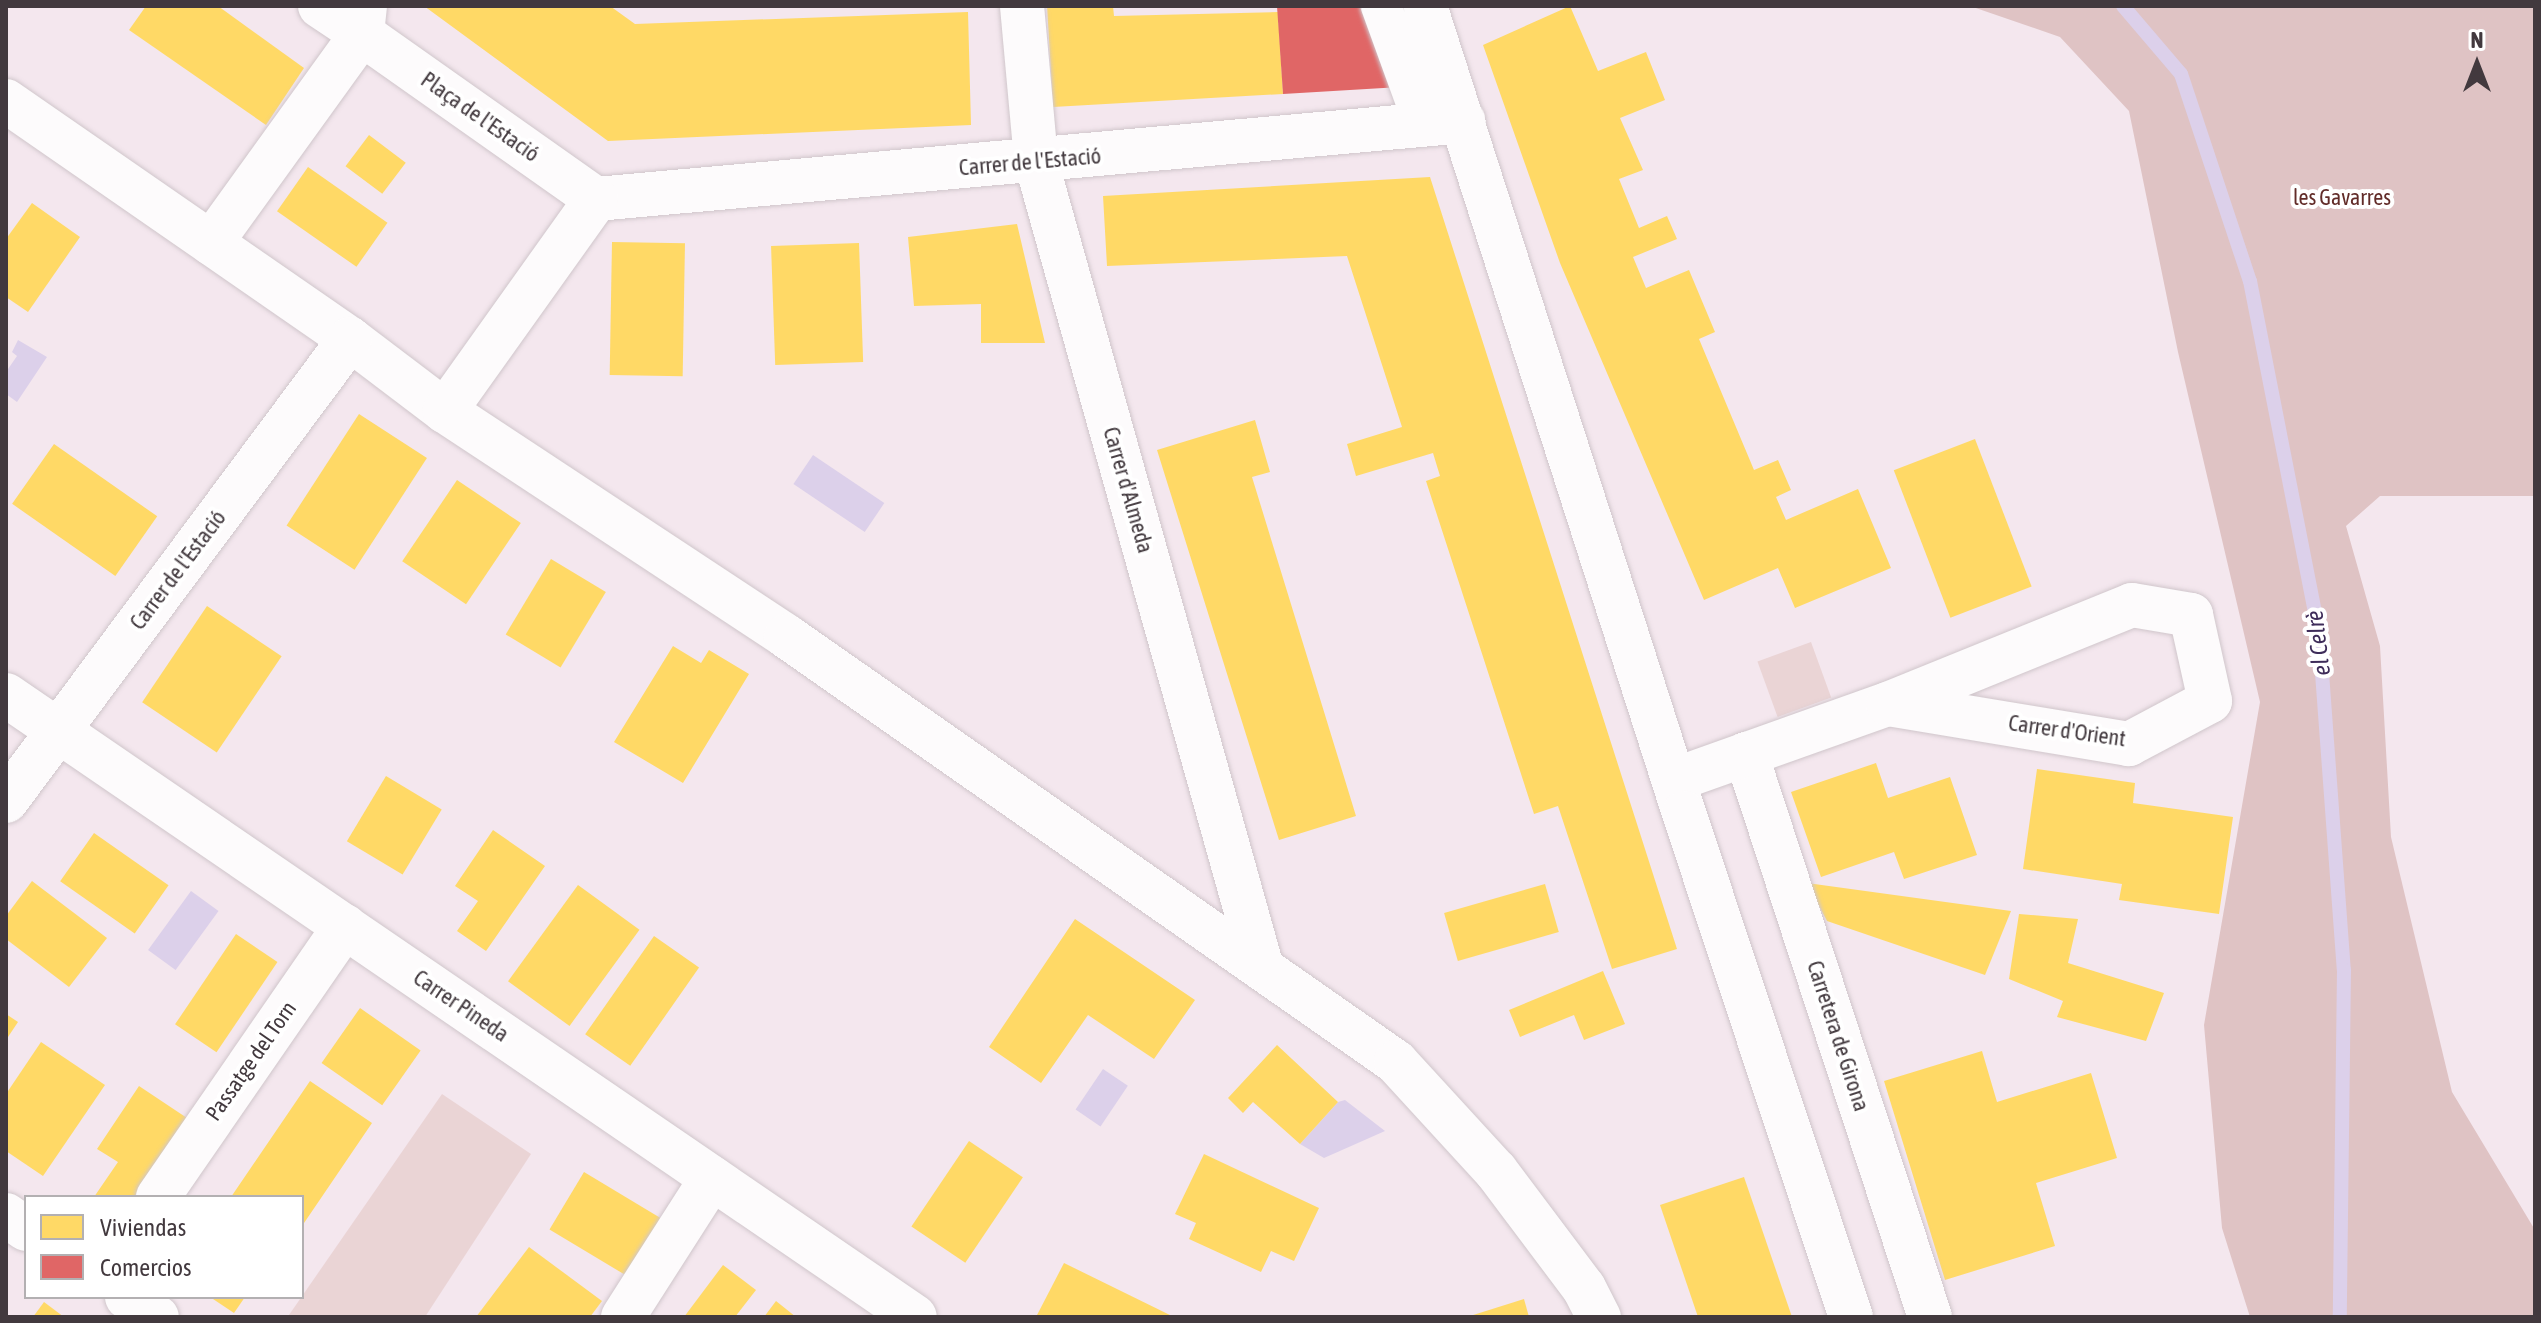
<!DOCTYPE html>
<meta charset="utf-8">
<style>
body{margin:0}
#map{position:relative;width:2541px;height:1323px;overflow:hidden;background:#f4e7ee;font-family:"Asap Condensed",sans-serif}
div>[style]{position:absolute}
.green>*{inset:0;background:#ead4d5;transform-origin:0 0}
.forest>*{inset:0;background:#dfc3c4}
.water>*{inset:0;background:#dcd0ea;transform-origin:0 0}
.homes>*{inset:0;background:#ffd966;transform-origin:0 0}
.shops>*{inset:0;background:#e06666}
.stream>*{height:14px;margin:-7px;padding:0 7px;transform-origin:7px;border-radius:7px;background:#dcd0ea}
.roads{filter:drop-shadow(0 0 2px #d0c6cb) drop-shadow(0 0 2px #d0c6cb)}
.pedestrian>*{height:40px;margin:-20px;padding:0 20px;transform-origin:20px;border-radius:20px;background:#fdfbfc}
.minor>*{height:44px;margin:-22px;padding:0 22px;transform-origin:22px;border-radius:22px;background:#fdfbfc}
.secondary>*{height:44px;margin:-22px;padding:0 22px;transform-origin:22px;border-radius:22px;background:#fdfbfc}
span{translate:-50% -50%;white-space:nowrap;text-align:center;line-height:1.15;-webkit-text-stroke:8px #fff;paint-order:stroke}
.street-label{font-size:22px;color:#42393e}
.park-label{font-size:22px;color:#622c29}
.water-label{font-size:24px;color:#3e2c59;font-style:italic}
.frame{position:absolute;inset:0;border:8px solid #42393e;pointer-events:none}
.legend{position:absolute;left:24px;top:1195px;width:280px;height:104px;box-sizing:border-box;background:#fff;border:2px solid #b3b0b2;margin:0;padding:10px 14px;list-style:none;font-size:24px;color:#42393e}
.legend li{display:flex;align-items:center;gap:16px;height:40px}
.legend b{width:40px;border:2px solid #b3b0b2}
.north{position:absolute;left:2437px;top:24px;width:80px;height:80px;-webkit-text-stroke:6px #fff;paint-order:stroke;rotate:0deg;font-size:22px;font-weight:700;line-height:32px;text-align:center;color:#42393e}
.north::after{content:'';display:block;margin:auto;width:28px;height:36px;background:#42393e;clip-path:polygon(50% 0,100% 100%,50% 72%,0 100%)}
</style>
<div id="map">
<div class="green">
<div style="left:1811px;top:642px;width:59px;height:57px;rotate:70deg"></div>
<div style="clip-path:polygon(442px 1094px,531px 1154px,425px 1317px,289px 1315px)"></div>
</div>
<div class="forest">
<div style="clip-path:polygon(1970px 6px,2535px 6px,2535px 496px,2380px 496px,2346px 526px,2380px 646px,2391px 837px,2452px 1092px,2535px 1230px,2535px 1317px,2250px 1317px,2222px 1228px,2204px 1025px,2260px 702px,2178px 352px,2129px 111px,2060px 37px)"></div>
</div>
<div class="water">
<div style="clip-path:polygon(18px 340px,47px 357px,17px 402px,6px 394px,6px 372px,17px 356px,12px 352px)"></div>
<div style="left:813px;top:455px;width:86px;height:35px;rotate:34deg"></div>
<div style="left:191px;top:891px;width:34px;height:73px;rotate:36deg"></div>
<div style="left:1103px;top:1069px;width:30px;height:49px;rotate:34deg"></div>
<div style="clip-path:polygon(1345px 1100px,1385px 1131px,1324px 1158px,1300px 1144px,1338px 1102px)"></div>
</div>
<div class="homes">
<div style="clip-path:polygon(146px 6px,218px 6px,304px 68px,266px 125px,129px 30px)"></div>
<div style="clip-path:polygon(424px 6px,610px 6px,635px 24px,968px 12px,971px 125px,608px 141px)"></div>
<div style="clip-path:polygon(1047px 6px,1113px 6px,1114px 16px,1278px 12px,1283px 94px,1053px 107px)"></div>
<div style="clip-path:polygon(1570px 6px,1598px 71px,1646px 52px,1665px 100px,1620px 118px,1643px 170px,1619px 179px,1639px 228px,1667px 216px,1677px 239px,1633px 257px,1646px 288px,1689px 270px,1715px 332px,1699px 339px,1754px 470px,1778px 460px,1791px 490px,1776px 497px,1786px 520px,1858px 489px,1891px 568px,1795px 608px,1778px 568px,1704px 600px,1560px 263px,1483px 45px)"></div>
<div style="left:369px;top:135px;width:46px;height:39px;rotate:37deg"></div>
<div style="left:308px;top:167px;width:97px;height:54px;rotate:35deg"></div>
<div style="clip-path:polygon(1430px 177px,1677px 949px,1612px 969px,1558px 806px,1534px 814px,1426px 481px,1440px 476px,1433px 453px,1356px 476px,1347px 444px,1402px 427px,1347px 256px,1107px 266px,1103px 196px)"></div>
<div style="clip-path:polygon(32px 203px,80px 237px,28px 312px,6px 297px,6px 239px)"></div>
<div style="clip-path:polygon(1017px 224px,1045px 343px,981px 343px,981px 304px,914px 306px,908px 237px)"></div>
<div style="left:612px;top:242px;width:73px;height:133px;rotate:1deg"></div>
<div style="left:859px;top:243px;width:119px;height:88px;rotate:88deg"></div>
<div style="left:359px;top:414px;width:81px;height:133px;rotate:33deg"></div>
<div style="clip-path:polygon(1255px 420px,1270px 472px,1252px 477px,1356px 816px,1279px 840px,1157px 450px)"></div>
<div style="left:1975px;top:439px;width:158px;height:87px;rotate:69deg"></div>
<div style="left:54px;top:444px;width:126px;height:73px;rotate:35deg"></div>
<div style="left:457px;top:480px;width:77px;height:98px;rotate:34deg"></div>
<div style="left:551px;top:559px;width:64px;height:88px;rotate:31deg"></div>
<div style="left:207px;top:606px;width:90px;height:116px;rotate:34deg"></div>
<div style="clip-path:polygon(673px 646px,701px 663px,709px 650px,749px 674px,683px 783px,614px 742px)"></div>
<div style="clip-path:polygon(1876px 763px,1888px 798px,1950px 777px,1977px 855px,1904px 879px,1894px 852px,1821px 877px,1791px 792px)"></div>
<div style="clip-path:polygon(2037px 769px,2135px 783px,2133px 803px,2233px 817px,2219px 914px,2119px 900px,2122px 884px,2023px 869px)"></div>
<div style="left:386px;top:776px;width:65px;height:76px;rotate:31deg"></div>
<div style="clip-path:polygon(493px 830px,545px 866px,486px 951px,457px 931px,478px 901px,455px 886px)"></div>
<div style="left:94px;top:833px;width:91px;height:59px;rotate:35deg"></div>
<div style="clip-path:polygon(32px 881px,107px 938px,69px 987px,6px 939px,6px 916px)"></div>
<div style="clip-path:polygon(1807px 883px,2011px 911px,1985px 975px,1827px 921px)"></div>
<div style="left:1545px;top:884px;width:50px;height:105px;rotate:74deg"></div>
<div style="left:578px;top:885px;width:76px;height:119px;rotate:36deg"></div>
<div style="clip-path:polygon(2019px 914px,2078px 919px,2068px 963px,2164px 993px,2146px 1041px,2057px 1017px,2063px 1001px,2009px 979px)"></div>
<div style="clip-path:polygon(1075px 919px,1195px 1000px,1154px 1059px,1088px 1015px,1041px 1083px,989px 1047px)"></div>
<div style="left:236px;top:934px;width:50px;height:109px;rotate:34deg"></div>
<div style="left:654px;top:936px;width:55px;height:120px;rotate:35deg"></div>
<div style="clip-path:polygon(1603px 971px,1625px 1024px,1584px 1040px,1574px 1015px,1520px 1037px,1509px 1010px)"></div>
<div style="left:360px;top:1008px;width:74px;height:67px;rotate:35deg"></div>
<div style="clip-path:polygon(6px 1014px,18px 1022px,6px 1040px)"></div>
<div style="clip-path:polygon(41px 1042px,105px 1085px,43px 1176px,6px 1151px,6px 1094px)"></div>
<div style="clip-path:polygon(1277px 1045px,1338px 1102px,1300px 1144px,1253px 1102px,1243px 1113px,1228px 1098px)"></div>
<div style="clip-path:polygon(1982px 1051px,1997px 1102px,2091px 1073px,2117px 1158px,2036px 1183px,2055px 1246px,1945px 1280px,1884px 1081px)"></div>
<div style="clip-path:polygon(310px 1081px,372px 1123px,302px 1226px,302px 1197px,231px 1197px)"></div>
<div style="clip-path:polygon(139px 1086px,187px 1118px,134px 1197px,94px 1197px,118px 1162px,97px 1149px)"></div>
<div style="left:969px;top:1141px;width:65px;height:103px;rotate:34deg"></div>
<div style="clip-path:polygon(1204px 1154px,1319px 1208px,1294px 1261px,1271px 1251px,1261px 1272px,1189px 1239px,1196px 1223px,1175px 1214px)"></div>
<div style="left:584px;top:1172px;width:96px;height:67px;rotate:31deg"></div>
<div style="clip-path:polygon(1744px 1177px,1792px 1317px,1698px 1317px,1660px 1205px)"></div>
<div style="clip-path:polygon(529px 1247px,602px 1301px,590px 1317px,476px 1317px)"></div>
<div style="clip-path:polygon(1064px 1263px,1174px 1317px,1036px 1317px)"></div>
<div style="clip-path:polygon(723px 1265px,756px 1290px,735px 1317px,684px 1317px)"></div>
<div style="clip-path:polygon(210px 1297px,245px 1297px,234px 1313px)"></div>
<div style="clip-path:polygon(1524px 1299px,1529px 1317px,1470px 1317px,1470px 1316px)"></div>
<div style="clip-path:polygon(776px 1301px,796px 1317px,764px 1317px)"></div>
<div style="clip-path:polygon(44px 1302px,64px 1317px,33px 1317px)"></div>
</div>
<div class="shops">
<div style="clip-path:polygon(1277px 6px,1372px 6px,1400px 87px,1283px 94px)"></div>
</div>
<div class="stream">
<div style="left:2123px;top:6px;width:89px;rotate:49.5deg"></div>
<div style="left:2181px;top:74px;width:218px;rotate:71.6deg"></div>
<div style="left:2250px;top:281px;width:358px;rotate:78.9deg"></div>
<div style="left:2319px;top:632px;width:339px;rotate:85.8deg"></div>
<div style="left:2344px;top:970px;width:347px;rotate:90.7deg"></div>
</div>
<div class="roads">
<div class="pedestrian">
<div style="left:1381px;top:6px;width:127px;rotate:70.1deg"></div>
</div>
<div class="minor">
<div style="left:320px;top:6px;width:50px;rotate:33.7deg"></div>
<div style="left:362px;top:34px;width:28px;rotate:-84deg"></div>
<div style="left:1022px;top:6px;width:156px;rotate:84.8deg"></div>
<div style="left:1036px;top:161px;width:838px;rotate:74.36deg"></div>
<div style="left:6px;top:101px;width:418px;rotate:34.7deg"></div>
<div style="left:350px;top:339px;width:119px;rotate:37.2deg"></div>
<div style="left:445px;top:411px;width:409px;rotate:33.4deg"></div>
<div style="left:786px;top:636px;width:744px;rotate:34.93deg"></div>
<div style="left:1396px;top:1062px;width:148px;rotate:47.5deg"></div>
<div style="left:1496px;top:1171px;width:146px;rotate:53.1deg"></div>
<div style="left:1584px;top:1288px;width:33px;rotate:63deg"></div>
<div style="left:596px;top:199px;width:871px;rotate:-5.13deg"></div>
<div style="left:211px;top:243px;width:258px;rotate:-54.2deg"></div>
<div style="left:362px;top:34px;width:286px;rotate:35.2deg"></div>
<div style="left:445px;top:411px;width:260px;rotate:-54.5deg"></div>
<div style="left:6px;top:695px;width:1101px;rotate:34.38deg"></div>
<div style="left:1746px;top:754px;width:592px;rotate:71.9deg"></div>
<div style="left:1674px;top:780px;width:227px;rotate:-19.6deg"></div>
<div style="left:1888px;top:704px;width:263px;rotate:-22.1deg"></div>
<div style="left:2132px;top:605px;width:60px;rotate:9.6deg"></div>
<div style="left:2191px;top:615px;width:88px;rotate:77.5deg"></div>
<div style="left:2210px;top:701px;width:92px;rotate:152deg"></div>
<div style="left:2129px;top:744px;width:244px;rotate:-170.6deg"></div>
<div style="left:6px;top:801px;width:576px;rotate:-53.33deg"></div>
<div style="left:158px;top:1197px;width:329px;rotate:-55.4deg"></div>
<div style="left:6px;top:1215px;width:24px;rotate:35deg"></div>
<div style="left:127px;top:1297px;width:36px;rotate:34deg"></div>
<div style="left:623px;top:1317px;width:165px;rotate:-57.4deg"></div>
</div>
<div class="secondary">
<div style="left:1425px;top:6px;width:848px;rotate:72.21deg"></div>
<div style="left:1684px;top:813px;width:531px;rotate:71.67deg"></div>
</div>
</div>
<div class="street-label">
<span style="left:480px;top:117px;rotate:35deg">Plaça de l'Estació</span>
<span style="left:1030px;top:162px;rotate:-5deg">Carrer de l'Estació</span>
<span style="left:1128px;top:490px;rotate:74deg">Carrer d'Almeda</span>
<span style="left:178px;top:570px;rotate:-53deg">Carrer de l'Estació</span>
<span style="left:2067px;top:731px;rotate:8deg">Carrer d'Orient</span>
<span style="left:461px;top:1006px;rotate:34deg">Carrer Pineda</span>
<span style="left:1838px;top:1036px;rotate:72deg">Carretera de Girona</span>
<span style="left:251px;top:1061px;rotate:-55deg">Passatge del Torn</span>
</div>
<div class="park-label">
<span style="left:2342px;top:198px">les Gavarres</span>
</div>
<div class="water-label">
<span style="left:2318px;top:643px;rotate:-97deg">el Celrè</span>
</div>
<div class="frame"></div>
<ul class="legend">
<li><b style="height:22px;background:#ffd966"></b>Viviendas</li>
<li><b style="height:22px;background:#e06666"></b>Comercios</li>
</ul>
<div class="north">N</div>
</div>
